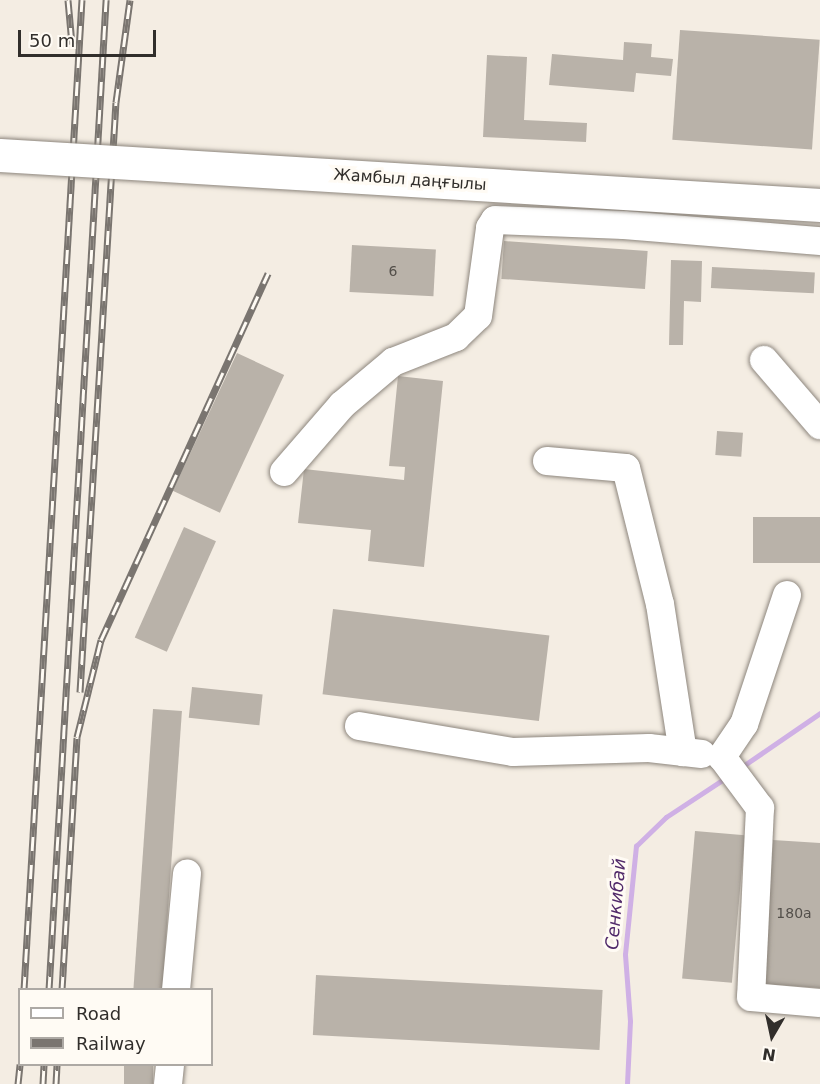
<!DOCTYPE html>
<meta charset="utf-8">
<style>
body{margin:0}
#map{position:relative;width:820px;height:1084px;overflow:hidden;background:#f4ede3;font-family:"DejaVu Sans",sans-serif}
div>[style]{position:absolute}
.stream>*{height:5px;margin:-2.5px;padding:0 2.5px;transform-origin:2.5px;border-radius:2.5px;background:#cfb0e5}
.building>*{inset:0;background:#b9b2a9;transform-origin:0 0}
.roads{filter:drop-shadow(0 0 2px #8d867d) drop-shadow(0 0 2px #8d867d)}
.minor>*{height:28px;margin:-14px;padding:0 14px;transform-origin:14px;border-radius:14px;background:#fff}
.rail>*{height:7px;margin-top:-3.5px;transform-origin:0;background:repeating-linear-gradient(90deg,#fffbf4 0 14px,#7a7570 0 28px);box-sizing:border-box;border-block:2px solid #7a7570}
.bridges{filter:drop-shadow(0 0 2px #8d867d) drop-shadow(0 0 2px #8d867d)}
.major-bridge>*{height:33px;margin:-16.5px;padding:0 16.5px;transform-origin:16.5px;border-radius:16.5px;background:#fff}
span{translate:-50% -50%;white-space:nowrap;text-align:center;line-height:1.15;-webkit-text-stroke:6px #fffbf4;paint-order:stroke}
.number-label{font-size:14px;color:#534f4a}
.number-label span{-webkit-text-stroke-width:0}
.street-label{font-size:16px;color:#312e2b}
.water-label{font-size:18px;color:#512a6a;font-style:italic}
.legend{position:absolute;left:18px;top:988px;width:195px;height:78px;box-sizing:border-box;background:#fffbf4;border:2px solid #ada9a4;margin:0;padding:8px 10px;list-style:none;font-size:18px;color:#312e2b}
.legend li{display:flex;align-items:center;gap:12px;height:30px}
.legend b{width:30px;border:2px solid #ada9a4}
.north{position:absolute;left:742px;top:1006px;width:60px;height:60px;-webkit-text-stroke:4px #fffbf4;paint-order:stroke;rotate:189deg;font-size:16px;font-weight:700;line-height:24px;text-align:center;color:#312e2b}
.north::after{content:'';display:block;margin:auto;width:21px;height:27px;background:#312e2b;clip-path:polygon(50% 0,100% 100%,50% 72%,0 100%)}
.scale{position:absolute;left:18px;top:30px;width:138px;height:27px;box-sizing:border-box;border:3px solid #312e2b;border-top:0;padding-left:8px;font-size:18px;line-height:21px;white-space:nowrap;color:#312e2b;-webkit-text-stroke:4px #fffbf4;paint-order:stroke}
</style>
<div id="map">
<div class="stream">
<div style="left:740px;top:768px;width:97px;rotate:-34.5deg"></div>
<div style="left:627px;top:1084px;width:63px;rotate:-87.3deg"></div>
<div style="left:630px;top:1021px;width:67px;rotate:-94.3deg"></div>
<div style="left:625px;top:954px;width:109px;rotate:-84.2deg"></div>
<div style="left:636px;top:846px;width:42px;rotate:-44deg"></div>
<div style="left:666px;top:817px;width:73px;rotate:-33.3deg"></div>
</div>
<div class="building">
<div style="left:680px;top:30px;width:140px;height:110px;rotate:4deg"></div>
<div style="clip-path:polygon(624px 42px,652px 44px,651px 57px,673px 59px,671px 76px,636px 73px,634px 92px,549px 85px,552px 54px,623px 60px)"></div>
<div style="clip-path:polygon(487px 55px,527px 57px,524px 120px,587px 123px,586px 142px,483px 137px)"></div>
<div style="left:504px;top:241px;width:144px;height:38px;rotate:4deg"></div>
<div style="left:352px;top:245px;width:84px;height:47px;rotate:3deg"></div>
<div style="clip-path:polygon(671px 260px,702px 261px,701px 302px,684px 301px,683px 345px,669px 345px)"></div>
<div style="left:712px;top:267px;width:103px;height:21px;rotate:3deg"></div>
<div style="left:237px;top:353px;width:52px;height:152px;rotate:25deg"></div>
<div style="clip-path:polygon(398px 376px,443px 381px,424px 567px,368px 561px,371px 530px,298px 523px,304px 469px,404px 480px,405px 467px,389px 466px)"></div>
<div style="left:717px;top:431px;width:26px;height:24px;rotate:4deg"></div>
<div style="left:753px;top:517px;width:67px;height:46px"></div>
<div style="left:184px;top:527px;width:35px;height:121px;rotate:24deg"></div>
<div style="left:333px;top:609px;width:218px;height:86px;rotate:7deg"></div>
<div style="left:192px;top:687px;width:71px;height:31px;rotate:6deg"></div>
<div style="left:153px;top:709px;width:29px;height:282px;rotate:4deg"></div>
<div style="left:695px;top:831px;width:50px;height:148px;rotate:5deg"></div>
<div style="clip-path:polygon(773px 840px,820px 843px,820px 988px,763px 984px)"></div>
<div style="left:316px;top:975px;width:287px;height:60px;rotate:3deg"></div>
<div style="left:124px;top:1064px;width:29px;height:20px"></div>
</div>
<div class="roads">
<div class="minor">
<div style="left:764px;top:360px;width:86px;rotate:49.3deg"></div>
<div style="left:547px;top:461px;width:79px;rotate:5.1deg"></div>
<div style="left:626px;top:468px;width:140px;rotate:76deg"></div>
<div style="left:660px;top:604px;width:150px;rotate:81.2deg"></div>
<div style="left:284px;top:472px;width:89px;rotate:-49.1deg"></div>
<div style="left:342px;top:405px;width:67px;rotate:-40.1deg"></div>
<div style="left:393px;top:362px;width:68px;rotate:-21.6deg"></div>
<div style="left:456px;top:337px;width:30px;rotate:-44deg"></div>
<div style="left:478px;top:316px;width:89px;rotate:-82.2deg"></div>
<div style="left:490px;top:228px;width:9px;rotate:-58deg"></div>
<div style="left:495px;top:220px;width:129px;rotate:2.2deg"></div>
<div style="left:624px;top:225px;width:197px;rotate:4.7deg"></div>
<div style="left:787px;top:595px;width:136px;rotate:108.4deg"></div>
<div style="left:744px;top:724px;width:40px;rotate:124deg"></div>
<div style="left:722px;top:757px;width:64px;rotate:53.3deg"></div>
<div style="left:760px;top:808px;width:189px;rotate:92.7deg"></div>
<div style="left:751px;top:997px;width:69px;rotate:5deg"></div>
<div style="left:359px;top:726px;width:156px;rotate:9.6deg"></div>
<div style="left:513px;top:752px;width:136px;rotate:-1.7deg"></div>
<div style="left:649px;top:748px;width:53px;rotate:6.5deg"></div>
<div style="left:176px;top:990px;width:117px;rotate:-84.6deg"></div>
<div style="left:168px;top:1084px;width:20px;rotate:-84deg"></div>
</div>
</div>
<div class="rail">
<div style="left:68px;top:0;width:44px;rotate:84.8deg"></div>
<div style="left:80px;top:692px;width:591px;rotate:-86.51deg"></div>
<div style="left:116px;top:102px;width:103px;rotate:-82.2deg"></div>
<div style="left:24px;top:990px;width:992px;rotate:-86.65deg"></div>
<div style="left:49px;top:990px;width:992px;rotate:-86.7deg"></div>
<div style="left:62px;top:990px;width:253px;rotate:-86.6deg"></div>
<div style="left:77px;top:737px;width:100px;rotate:-76.1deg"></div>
<div style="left:101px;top:640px;width:403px;rotate:-65.5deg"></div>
<div style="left:18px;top:1084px;width:20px;rotate:-84deg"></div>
<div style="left:43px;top:1084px;width:20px;rotate:-87deg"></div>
<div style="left:56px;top:1084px;width:20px;rotate:-87deg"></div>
</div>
<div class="bridges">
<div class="major-bridge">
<div style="left:0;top:155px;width:822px;rotate:3.49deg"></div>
</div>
</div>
<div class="number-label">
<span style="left:393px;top:271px">6</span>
<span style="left:794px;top:913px">180а</span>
</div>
<div class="street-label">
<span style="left:410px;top:180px;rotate:4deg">Жамбыл даңғылы</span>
</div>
<div class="water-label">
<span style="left:616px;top:904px;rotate:-85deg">Сенкибай</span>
</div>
<ul class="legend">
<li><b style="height:8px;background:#fff"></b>Road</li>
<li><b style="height:8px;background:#7a7570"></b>Railway</li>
</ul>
<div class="north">N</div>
<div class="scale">50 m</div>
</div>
